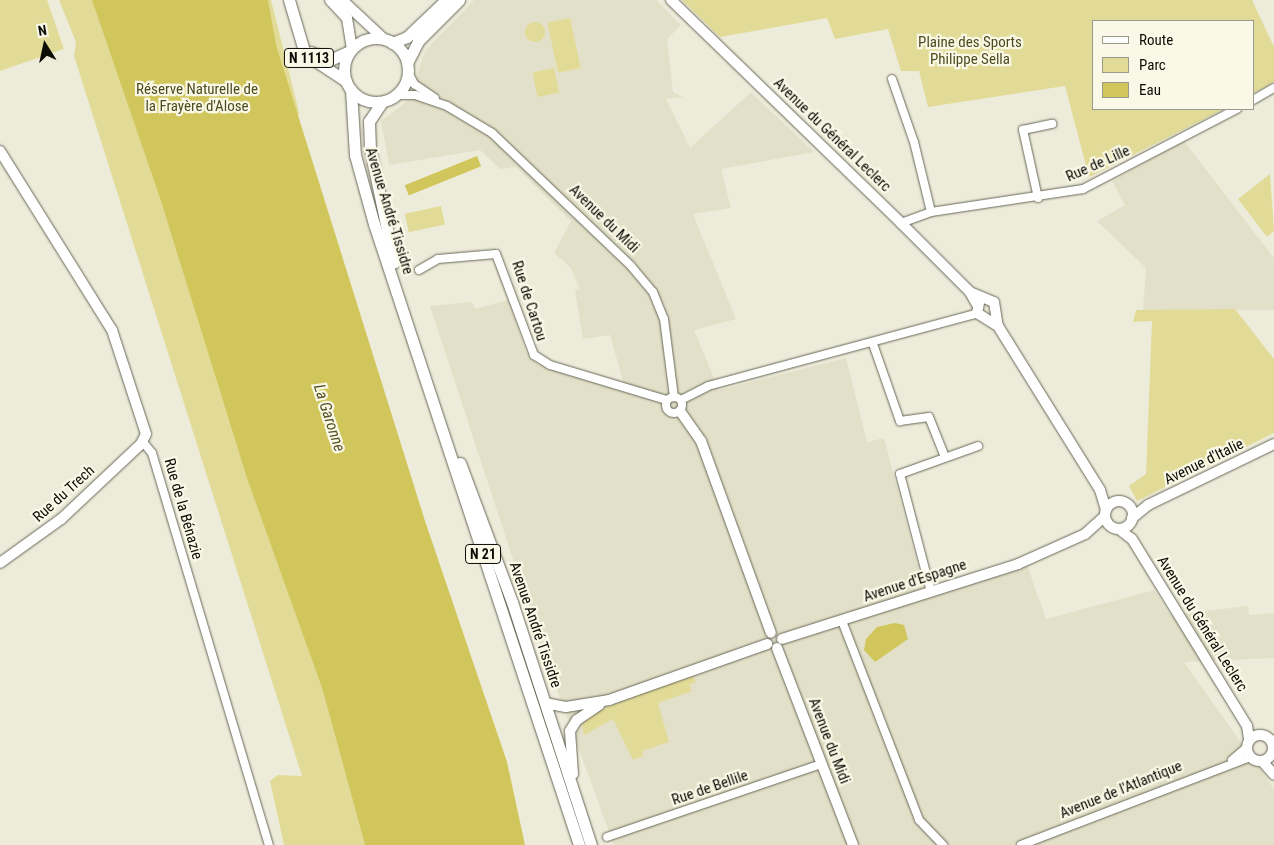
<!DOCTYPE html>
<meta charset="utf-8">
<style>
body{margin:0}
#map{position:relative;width:1274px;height:845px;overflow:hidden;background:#edecda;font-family:"Roboto Condensed",sans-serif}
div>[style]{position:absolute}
.built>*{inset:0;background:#e2e0c8}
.green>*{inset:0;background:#e2db97;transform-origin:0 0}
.round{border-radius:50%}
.water>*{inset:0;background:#d1c65b;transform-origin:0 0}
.roads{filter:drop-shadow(0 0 1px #686758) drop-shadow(0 0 1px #686758)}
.street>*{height:8px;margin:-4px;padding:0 4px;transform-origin:4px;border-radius:4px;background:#fff}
.street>.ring{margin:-4px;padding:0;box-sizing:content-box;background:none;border:8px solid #fff;border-radius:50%}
.secondary>*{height:10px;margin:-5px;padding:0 5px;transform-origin:5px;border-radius:5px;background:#fff}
.secondary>.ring{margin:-5px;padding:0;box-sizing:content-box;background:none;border:10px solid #fff;border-radius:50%}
.primary>*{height:11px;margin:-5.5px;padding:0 5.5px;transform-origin:5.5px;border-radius:5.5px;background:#fff}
.primary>.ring{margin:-5.5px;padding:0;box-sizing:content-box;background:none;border:11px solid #fff;border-radius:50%}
span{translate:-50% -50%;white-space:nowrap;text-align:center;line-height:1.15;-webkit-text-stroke:4.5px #faf9e7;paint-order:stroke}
.shield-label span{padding:1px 4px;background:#faf9e7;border:1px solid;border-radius:4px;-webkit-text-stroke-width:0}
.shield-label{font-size:14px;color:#0d0d07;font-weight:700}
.park-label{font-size:15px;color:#4f4a1e}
.street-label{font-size:15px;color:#0d0d07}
.water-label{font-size:16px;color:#565226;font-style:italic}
.legend{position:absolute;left:1092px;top:20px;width:162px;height:90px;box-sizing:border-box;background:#faf9e7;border:1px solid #9b9b8d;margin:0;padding:6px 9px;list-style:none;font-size:15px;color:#0d0d07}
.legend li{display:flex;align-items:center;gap:10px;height:25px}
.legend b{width:25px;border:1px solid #9b9b8d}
.north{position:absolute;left:20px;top:20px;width:50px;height:50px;-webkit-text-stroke:4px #faf9e7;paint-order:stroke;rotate:350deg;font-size:14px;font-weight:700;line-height:20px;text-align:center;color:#0d0d07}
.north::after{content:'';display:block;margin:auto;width:18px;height:22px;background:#0d0d07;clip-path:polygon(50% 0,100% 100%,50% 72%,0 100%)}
</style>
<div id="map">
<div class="built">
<div style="clip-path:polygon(474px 0,656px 0,681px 25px,667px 39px,673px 92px,683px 97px,666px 99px,690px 148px,751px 92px,814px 152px,721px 169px,731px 208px,693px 214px,736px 319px,694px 330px,719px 390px,846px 358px,867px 442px,884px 438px,926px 598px,1027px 565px,1046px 619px,1154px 590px,1170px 615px,1248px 606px,1249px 615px,1274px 613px,1274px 658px,1184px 662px,1274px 789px,1274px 845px,614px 845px,545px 657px,430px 306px,472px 302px,475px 309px,508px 300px,527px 355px,537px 364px,626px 392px,610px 335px,583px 339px,575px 291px,580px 289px,570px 267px,554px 253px,571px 221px,516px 167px,500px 169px,480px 150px,389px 165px,381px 121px,409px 100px,425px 51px)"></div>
<div style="clip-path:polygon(1184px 141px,1274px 258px,1274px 310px,1143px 310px,1146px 268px,1097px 221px,1125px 205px,1112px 181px)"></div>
</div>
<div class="green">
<div style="clip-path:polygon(0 0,47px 0,64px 49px,0 71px)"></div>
<div style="clip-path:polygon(59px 0,271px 0,299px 112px,237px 445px,322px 688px,365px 845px,284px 845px,270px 781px,278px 775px,302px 776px,74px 56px,76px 42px)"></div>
<div style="clip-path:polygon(682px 0,1252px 0,1274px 47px,1274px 82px,1253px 93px,1253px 21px,1093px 21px,1093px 109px,1224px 109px,1089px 177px,1065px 86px,928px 107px,919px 71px,901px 71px,888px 29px,835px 39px,827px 18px,720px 37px)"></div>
<div style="left:570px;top:18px;width:51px;height:23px;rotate:78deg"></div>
<div class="round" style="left:525px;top:22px;width:20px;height:20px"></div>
<div style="left:554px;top:68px;width:25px;height:22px;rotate:78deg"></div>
<div style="clip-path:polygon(1270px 174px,1274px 231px,1267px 237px,1238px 199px)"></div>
<div style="left:441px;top:206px;width:19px;height:37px;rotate:78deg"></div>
<div style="clip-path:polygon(1235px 309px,1274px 359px,1274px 433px,1137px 501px,1129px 486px,1146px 474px,1152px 321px,1133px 322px,1136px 310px)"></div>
<div style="clip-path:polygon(691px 674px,696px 682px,689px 685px,692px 691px,658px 703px,669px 742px,642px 751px,643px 756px,633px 760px,613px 719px,584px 735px,582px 724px,588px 715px)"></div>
</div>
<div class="water">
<div style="clip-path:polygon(92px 0,268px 0,276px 45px,425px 521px,507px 762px,525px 845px,365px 845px,322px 688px,247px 478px,161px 201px)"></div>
<div style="left:477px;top:156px;width:11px;height:78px;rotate:68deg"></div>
<div style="clip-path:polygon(895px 623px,904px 625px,908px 639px,875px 662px,864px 650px,866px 639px,877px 627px)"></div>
</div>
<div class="roads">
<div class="street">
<div style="left:407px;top:70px;width:16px;rotate:63deg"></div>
<div style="left:414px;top:84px;width:25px;rotate:34deg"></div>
<div style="left:892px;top:79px;width:67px;rotate:70.8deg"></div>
<div style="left:914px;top:142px;width:72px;rotate:76.3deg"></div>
<div style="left:397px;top:95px;width:18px"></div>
<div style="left:415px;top:95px;width:34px;rotate:19deg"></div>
<div style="left:447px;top:106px;width:52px;rotate:31deg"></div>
<div style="left:492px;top:133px;width:192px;rotate:43.7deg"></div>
<div style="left:631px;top:266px;width:34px;rotate:50deg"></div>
<div style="left:653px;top:292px;width:29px;rotate:68deg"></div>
<div style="left:664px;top:319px;width:79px;rotate:82.7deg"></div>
<div style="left:1253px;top:100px;width:24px;rotate:-30deg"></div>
<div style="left:1038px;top:198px;width:70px;rotate:-102.4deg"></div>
<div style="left:1023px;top:130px;width:30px;rotate:-12deg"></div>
<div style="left:901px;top:223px;width:32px;rotate:-20deg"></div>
<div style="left:931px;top:212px;width:154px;rotate:-8.6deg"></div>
<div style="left:1083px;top:189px;width:174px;rotate:-27.5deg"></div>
<div style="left:419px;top:270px;width:22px;rotate:-30deg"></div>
<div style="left:438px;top:259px;width:58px;rotate:-4.9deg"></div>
<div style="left:496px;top:254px;width:108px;rotate:69.4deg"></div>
<div style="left:534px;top:355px;width:19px;rotate:32deg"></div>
<div style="left:550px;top:365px;width:122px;rotate:16.7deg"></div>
<div style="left:873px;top:344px;width:82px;rotate:70.7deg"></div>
<div style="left:900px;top:421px;width:29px;rotate:-8deg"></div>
<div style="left:929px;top:417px;width:43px;rotate:68.2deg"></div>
<div class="ring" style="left:666px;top:397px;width:8px;height:8px"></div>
<div style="left:681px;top:400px;width:30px;rotate:-27deg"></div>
<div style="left:708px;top:386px;width:280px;rotate:-15.1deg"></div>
<div style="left:143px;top:442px;width:14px;rotate:51deg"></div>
<div style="left:152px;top:453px;width:409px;rotate:73.4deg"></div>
<div style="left:931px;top:592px;width:122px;rotate:-104.7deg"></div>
<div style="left:900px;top:474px;width:83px;rotate:-19.7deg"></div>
<div style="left:842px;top:621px;width:213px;rotate:68.8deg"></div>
<div style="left:919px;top:820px;width:35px;rotate:46deg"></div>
<div style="left:1271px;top:739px;width:3px;rotate:18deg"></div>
<div style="left:1273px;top:749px;width:1px;rotate:-45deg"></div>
<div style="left:1232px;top:760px;width:18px;rotate:-41deg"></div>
<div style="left:607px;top:837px;width:227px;rotate:-18.8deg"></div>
<div style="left:1021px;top:845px;width:245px;rotate:-21deg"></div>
</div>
<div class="secondary">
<div style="left:330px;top:0;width:25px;rotate:47deg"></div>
<div style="left:347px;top:18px;width:30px;rotate:81deg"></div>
<div style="left:342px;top:0;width:57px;rotate:42.9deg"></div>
<div style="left:671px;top:0;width:320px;rotate:44.1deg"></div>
<div style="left:901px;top:223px;width:98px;rotate:45deg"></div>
<div style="left:970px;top:292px;width:13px;rotate:61deg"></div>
<div style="left:0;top:151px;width:211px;rotate:58deg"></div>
<div style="left:112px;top:330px;width:109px;rotate:71.9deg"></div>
<div style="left:146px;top:434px;width:11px;rotate:117deg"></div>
<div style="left:141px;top:444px;width:110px;rotate:136.8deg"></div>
<div style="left:61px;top:519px;width:75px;rotate:144.2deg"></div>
<div style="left:970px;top:292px;width:26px;rotate:23deg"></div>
<div style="left:994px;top:302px;width:24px;rotate:81deg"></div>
<div style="left:998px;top:326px;width:193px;rotate:58.1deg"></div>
<div style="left:1100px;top:490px;width:21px;rotate:73deg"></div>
<div style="left:980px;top:298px;width:15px;rotate:101deg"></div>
<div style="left:977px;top:313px;width:25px;rotate:32deg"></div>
<div style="left:680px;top:411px;width:37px;rotate:55deg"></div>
<div style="left:701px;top:441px;width:204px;rotate:70deg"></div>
<div class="ring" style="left:1105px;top:501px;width:18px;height:18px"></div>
<div style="left:1132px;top:518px;width:21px;rotate:-39deg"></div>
<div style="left:1148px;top:505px;width:140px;rotate:-25.8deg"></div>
<div style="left:1119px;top:529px;width:16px;rotate:38deg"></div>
<div style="left:1132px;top:539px;width:220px;rotate:58.4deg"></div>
<div style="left:1247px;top:726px;width:13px;rotate:81deg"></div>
<div style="left:782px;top:639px;width:248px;rotate:-17.6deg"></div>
<div style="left:1018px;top:564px;width:73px;rotate:-24.1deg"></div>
<div style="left:1085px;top:534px;width:27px;rotate:-42deg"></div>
<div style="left:777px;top:648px;width:211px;rotate:68.9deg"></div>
<div style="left:545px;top:703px;width:21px;rotate:11deg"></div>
<div style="left:566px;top:707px;width:44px;rotate:-9.2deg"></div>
<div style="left:609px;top:700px;width:168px;rotate:-19.5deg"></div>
<div class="ring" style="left:1247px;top:735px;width:16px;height:16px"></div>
<div style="left:1262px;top:761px;width:18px;rotate:49deg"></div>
<div style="left:573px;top:774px;width:43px;rotate:-94deg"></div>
<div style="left:570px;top:731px;width:13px;rotate:-58deg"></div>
<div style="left:577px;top:720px;width:27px;rotate:-34deg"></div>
</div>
<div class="primary">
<div style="left:289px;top:0;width:56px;rotate:73.5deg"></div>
<div style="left:305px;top:54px;width:49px;rotate:33.4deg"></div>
<div class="ring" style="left:344px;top:38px;width:53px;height:53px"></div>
<div style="left:392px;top:43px;width:16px;rotate:-22deg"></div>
<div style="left:407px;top:37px;width:54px;rotate:-43.5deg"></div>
<div style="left:311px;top:52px;width:21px;rotate:23deg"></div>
<div style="left:330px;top:60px;width:21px;rotate:-25deg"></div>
<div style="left:407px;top:63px;width:25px;rotate:-63deg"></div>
<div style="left:418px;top:41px;width:58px;rotate:-45deg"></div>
<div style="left:351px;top:90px;width:65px;rotate:86.5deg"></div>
<div style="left:355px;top:155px;width:72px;rotate:74.6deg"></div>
<div style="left:374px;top:224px;width:654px;rotate:71.73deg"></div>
<div style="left:382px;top:102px;width:23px;rotate:124deg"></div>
<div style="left:369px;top:121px;width:28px;rotate:88deg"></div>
<div style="left:370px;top:149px;width:116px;rotate:78.1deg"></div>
<div style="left:460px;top:463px;width:148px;rotate:69.5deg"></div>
<div style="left:512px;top:602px;width:256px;rotate:72deg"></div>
</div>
</div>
<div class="shield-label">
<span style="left:309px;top:58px">N 1113</span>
<span style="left:483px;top:554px">N 21</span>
</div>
<div class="park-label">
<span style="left:970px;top:51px">Plaine des Sports<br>Philippe Sella</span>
<span style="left:197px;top:98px">Réserve Naturelle de<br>la Frayère d'Alose</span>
</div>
<div class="street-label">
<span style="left:832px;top:135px;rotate:44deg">Avenue du Général Leclerc</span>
<span style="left:1098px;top:164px;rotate:-24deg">Rue de Lille</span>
<span style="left:389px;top:211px;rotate:73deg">Avenue André Tissidre</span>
<span style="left:604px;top:219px;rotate:44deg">Avenue du Midi</span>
<span style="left:529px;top:301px;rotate:72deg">Rue de Cartou</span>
<span style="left:1204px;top:462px;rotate:-26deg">Avenue d'Italie</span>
<span style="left:64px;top:494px;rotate:-42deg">Rue du Trech</span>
<span style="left:183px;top:509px;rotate:74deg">Rue de la Bénazie</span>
<span style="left:915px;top:581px;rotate:-18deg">Avenue d'Espagne</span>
<span style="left:1202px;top:624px;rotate:58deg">Avenue du Général Leclerc</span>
<span style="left:535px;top:625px;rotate:71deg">Avenue André Tissidre</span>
<span style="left:829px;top:741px;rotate:69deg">Avenue du Midi</span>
<span style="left:710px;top:788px;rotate:-19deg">Rue de Bellile</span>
<span style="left:1121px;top:790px;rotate:-22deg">Avenue de l'Atlantique</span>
</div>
<div class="water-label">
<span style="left:329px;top:418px;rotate:72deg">La Garonne</span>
</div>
<ul class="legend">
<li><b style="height:6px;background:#fff"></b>Route</li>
<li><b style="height:14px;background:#e2db97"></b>Parc</li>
<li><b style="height:14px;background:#d1c65b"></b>Eau</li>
</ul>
<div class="north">N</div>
</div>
